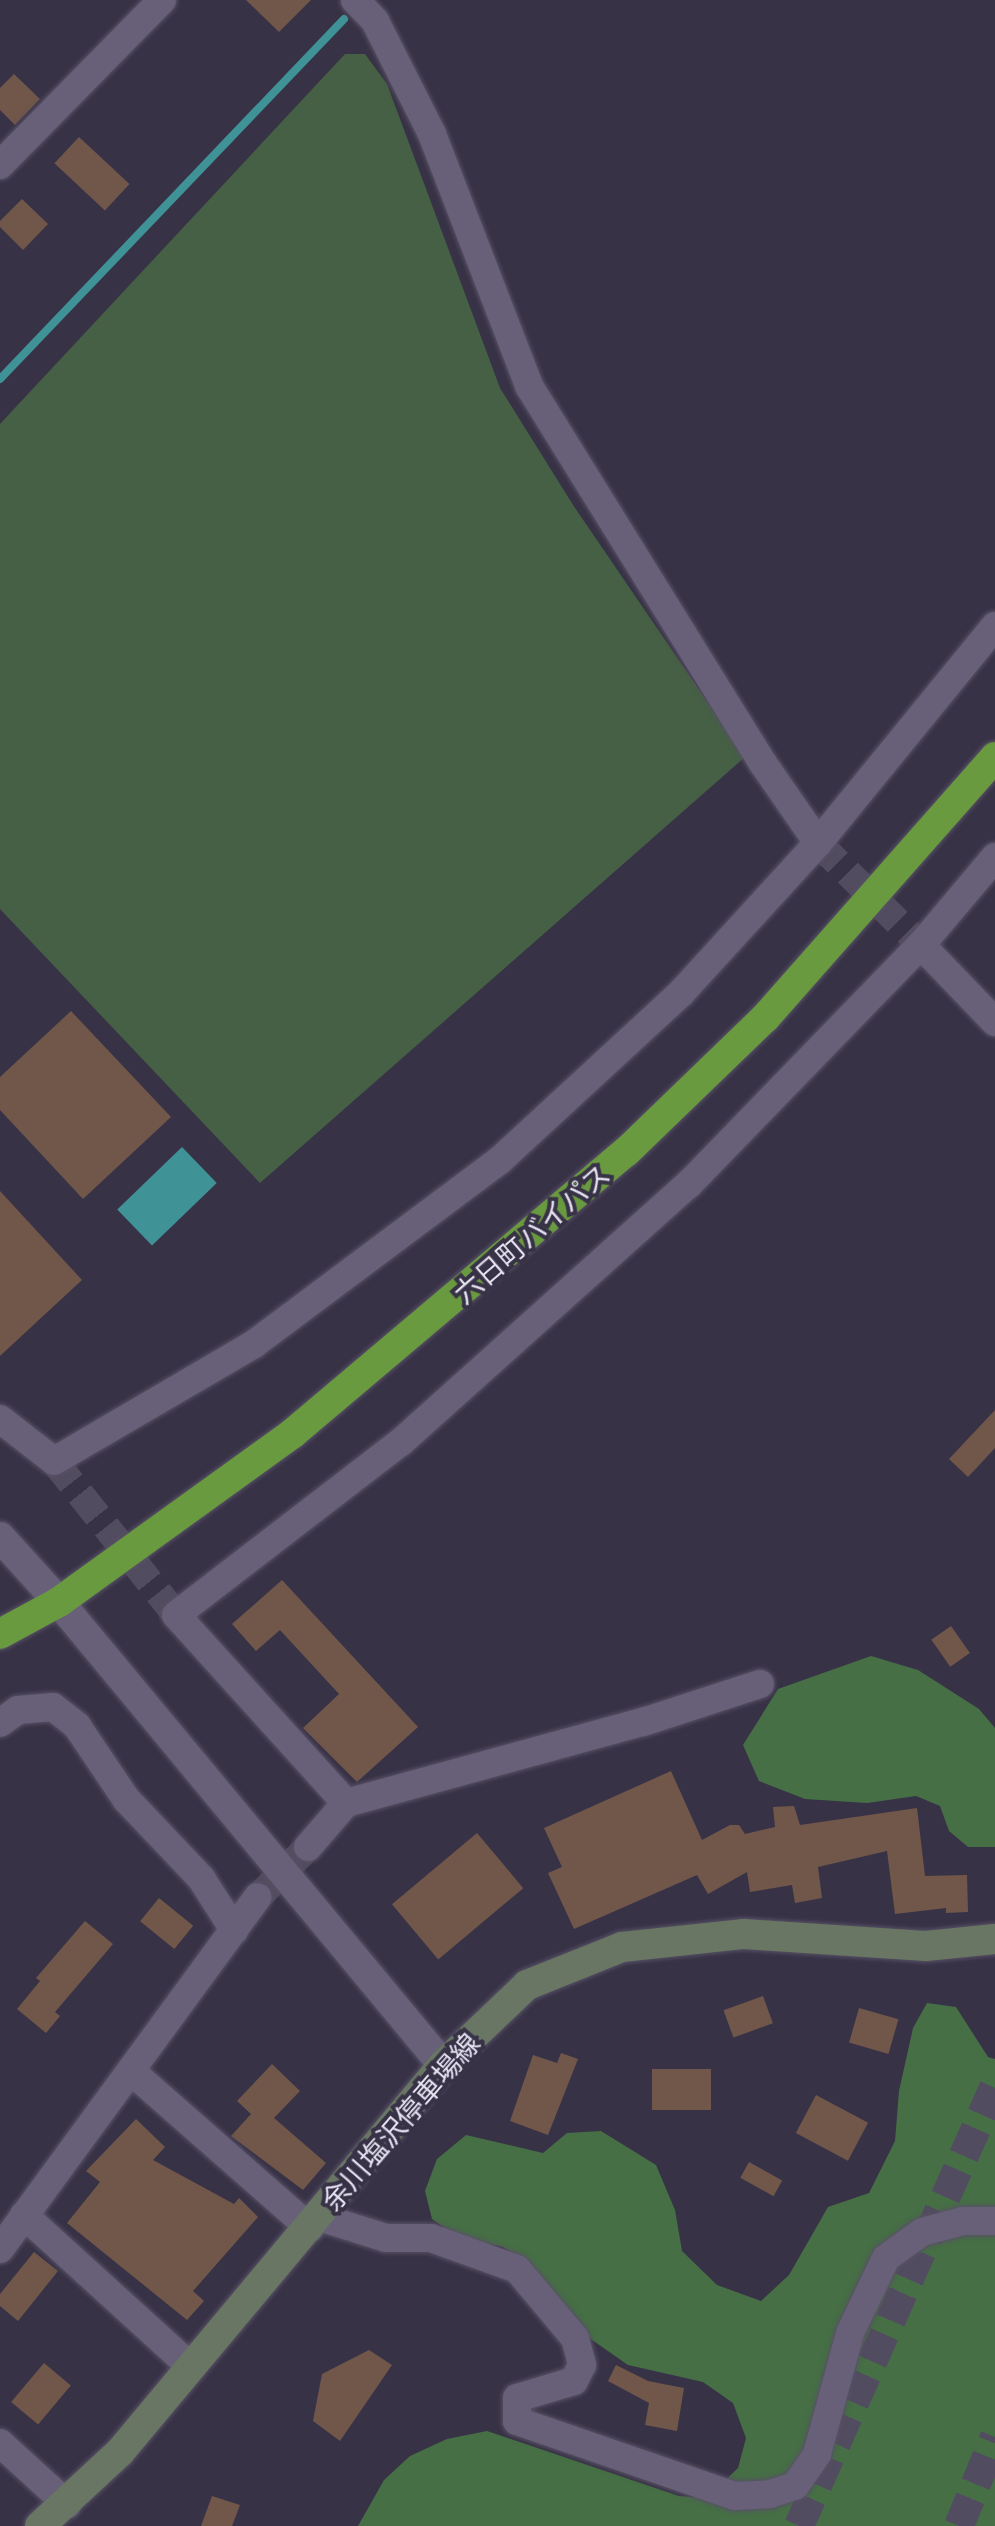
<!DOCTYPE html>
<meta charset="utf-8">
<style>
body{margin:0}
#map{position:relative;width:995px;height:2526px;overflow:hidden;background:#383247;font-family:"Space Grotesk","Noto Sans JP",sans-serif}
div>[style]{position:absolute}
.green>*{inset:0;background:#456044}
.forest>*{inset:0;background:#466f45}
.water>*{inset:0;background:#3f9397;transform-origin:0 0}
.stream>*{height:8px;margin:-4px;padding:0 4px;transform-origin:4px;border-radius:4px;background:#3f9397}
.building>*{inset:0;background:#70574a;transform-origin:0 0}
.minor-tunnel>*{height:28px;margin-top:-14px;transform-origin:0;background:repeating-linear-gradient(90deg,#524c60 0 28px,transparent 0 42px)}
.motorway-tunnel>*{height:30px;margin-top:-15px;transform-origin:0;background:repeating-linear-gradient(90deg,#524c60 0 30px,transparent 0 45px)}
.roads{filter:drop-shadow(0 0 2px #575164) drop-shadow(0 0 2px #575164)}
.minor>*{height:28px;margin:-14px;padding:0 14px;transform-origin:14px;border-radius:14px;background:#676078}
.tertiary>*{height:30px;margin:-15px;padding:0 15px;transform-origin:15px;border-radius:15px;background:#676078}
.secondary>*{height:30px;margin:-15px;padding:0 15px;transform-origin:15px;border-radius:15px;background:#687663}
.trunk>*{height:30px;margin:-15px;padding:0 15px;transform-origin:15px;border-radius:15px;background:#6a9a3f}
span{translate:-50% -50%;white-space:nowrap;text-align:center;line-height:1.15;-webkit-text-stroke:8px #383247;paint-order:stroke}
.street-label{font-size:28px;color:#e6e2f1}
</style>
<div id="map">
<div class="green">
<div style="clip-path:polygon(345px 54px,365px 54px,387px 84px,500px 388px,573px 505px,745px 757px,260px 1183px,0 909px,0 424px)"></div>
</div>
<div class="forest">
<div style="clip-path:polygon(871px 1656px,918px 1670px,979px 1709px,995px 1728px,995px 1847px,968px 1847px,949px 1831px,940px 1806px,916px 1796px,867px 1803px,805px 1799px,759px 1781px,743px 1745px,778px 1689px)"></div>
<div style="clip-path:polygon(927px 2003px,956px 2007px,988px 2057px,995px 2059px,995px 2526px,358px 2526px,384px 2480px,410px 2456px,447px 2439px,487px 2431px,679px 2496px,707px 2498px,738px 2468px,746px 2438px,733px 2403px,703px 2382px,628px 2365px,585px 2335px,527px 2263px,503px 2247px,456px 2236px,432px 2219px,425px 2191px,437px 2159px,466px 2135px,543px 2153px,567px 2133px,601px 2131px,656px 2165px,675px 2210px,682px 2251px,717px 2285px,761px 2301px,789px 2275px,828px 2207px,869px 2193px,895px 2141px,899px 2091px,913px 2028px)"></div>
</div>
<div class="water">
<div style="left:182px;top:1147px;width:50px;height:90px;rotate:46deg"></div>
</div>
<div class="stream">
<div style="left:0;top:379px;width:498px;rotate:-46.3deg"></div>
</div>
<div class="building">
<div style="clip-path:polygon(246px 0,311px 0,279px 32px)"></div>
<div style="clip-path:polygon(14px 74px,40px 99px,15px 125px,0 110px,0 88px)"></div>
<div style="left:79px;top:137px;width:69px;height:36px;rotate:43deg"></div>
<div style="clip-path:polygon(22px 199px,48px 224px,23px 250px,0 227px,0 221px)"></div>
<div style="clip-path:polygon(71px 1011px,171px 1117px,83px 1199px,0 1110px,0 1077px)"></div>
<div style="clip-path:polygon(0 1191px,82px 1280px,0 1356px)"></div>
<div style="clip-path:polygon(995px 1410px,995px 1448px,968px 1477px,949px 1459px)"></div>
<div style="clip-path:polygon(282px 1580px,418px 1727px,357px 1782px,303px 1728px,339px 1694px,280px 1630px,256px 1651px,232px 1624px)"></div>
<div style="left:951px;top:1626px;width:33px;height:24px;rotate:55deg"></div>
<div style="clip-path:polygon(671px 1771px,702px 1840px,730px 1825px,739px 1825px,745px 1834px,775px 1827px,773px 1807px,794px 1806px,800px 1825px,917px 1808px,925px 1876px,967px 1875px,968px 1912px,946px 1913px,946px 1908px,895px 1914px,887px 1851px,818px 1867px,822px 1898px,795px 1903px,792px 1885px,750px 1892px,747px 1872px,708px 1894px,697px 1875px,574px 1929px,548px 1873px,562px 1867px,544px 1828px)"></div>
<div style="left:477px;top:1833px;width:72px;height:111px;rotate:50deg"></div>
<div style="left:159px;top:1898px;width:44px;height:30px;rotate:39deg"></div>
<div style="clip-path:polygon(85px 1921px,113px 1944px,55px 2012px,60px 2016px,46px 2033px,17px 2009px,40px 1981px,36px 1978px)"></div>
<div style="left:763px;top:1996px;width:29px;height:42px;rotate:70deg"></div>
<div style="left:859px;top:2008px;width:41px;height:36px;rotate:16deg"></div>
<div style="clip-path:polygon(561px 2053px,578px 2059px,548px 2135px,510px 2121px,533px 2055px,557px 2063px)"></div>
<div style="clip-path:polygon(272px 2064px,300px 2091px,274px 2118px,326px 2163px,303px 2190px,231px 2136px,251px 2114px,237px 2101px)"></div>
<div style="left:652px;top:2069px;width:59px;height:41px"></div>
<div style="left:816px;top:2095px;width:59px;height:43px;rotate:28deg"></div>
<div style="clip-path:polygon(136px 2119px,165px 2147px,153px 2160px,234px 2204px,239px 2198px,258px 2217px,193px 2291px,204px 2301px,187px 2320px,67px 2223px,100px 2182px,86px 2171px)"></div>
<div style="left:749px;top:2162px;width:38px;height:18px;rotate:29deg"></div>
<div style="clip-path:polygon(34px 2252px,58px 2271px,18px 2321px,0 2306px,0 2294px)"></div>
<div style="clip-path:polygon(369px 2350px,392px 2365px,340px 2441px,313px 2421px,322px 2374px)"></div>
<div style="left:44px;top:2363px;width:35px;height:51px;rotate:40deg"></div>
<div style="clip-path:polygon(616px 2365px,648px 2381px,684px 2388px,677px 2431px,645px 2425px,649px 2403px,608px 2381px)"></div>
<div style="clip-path:polygon(212px 2496px,240px 2505px,232px 2526px,201px 2526px)"></div>
</div>
<div class="minor-tunnel">
<div style="left:818px;top:843px;width:145px;rotate:44.7deg"></div>
<div style="left:54px;top:1461px;width:196px;rotate:51.6deg"></div>
<div style="left:258px;top:1897px;width:71px;rotate:-45deg"></div>
</div>
<div class="motorway-tunnel">
<div style="left:799px;top:2526px;width:482px;rotate:-66deg"></div>
<div style="left:959px;top:2526px;width:96px;rotate:-68deg"></div>
</div>
<div class="roads">
<div class="minor">
<div style="left:355px;top:0;width:29px;rotate:46deg"></div>
<div style="left:375px;top:21px;width:127px;rotate:63.2deg"></div>
<div style="left:432px;top:134px;width:270px;rotate:68.9deg"></div>
<div style="left:529px;top:386px;width:442px;rotate:58.2deg"></div>
<div style="left:762px;top:762px;width:98px;rotate:55.3deg"></div>
<div style="left:0;top:165px;width:231px;rotate:-45.5deg"></div>
<div style="left:921px;top:945px;width:107px;rotate:46.1deg"></div>
<div style="left:0;top:1419px;width:68px;rotate:37.9deg"></div>
<div style="left:54px;top:1461px;width:232px;rotate:-30.3deg"></div>
<div style="left:254px;top:1344px;width:307px;rotate:-36.8deg"></div>
<div style="left:500px;top:1160px;width:246px;rotate:-42.7deg"></div>
<div style="left:681px;top:993px;width:203px;rotate:-47.6deg"></div>
<div style="left:818px;top:843px;width:280px;rotate:-50.8deg"></div>
<div style="left:0;top:1723px;width:22px;rotate:-36deg"></div>
<div style="left:18px;top:1710px;width:35px;rotate:-5deg"></div>
<div style="left:53px;top:1707px;width:31px;rotate:38deg"></div>
<div style="left:77px;top:1726px;width:88px;rotate:56.1deg"></div>
<div style="left:126px;top:1799px;width:109px;rotate:46.5deg"></div>
<div style="left:201px;top:1878px;width:62px;rotate:57.6deg"></div>
<div style="left:346px;top:1803px;width:253px;rotate:-132.1deg"></div>
<div style="left:176px;top:1615px;width:284px;rotate:-37.6deg"></div>
<div style="left:401px;top:1442px;width:387px;rotate:-41.9deg"></div>
<div style="left:689px;top:1184px;width:333px;rotate:-45.9deg"></div>
<div style="left:921px;top:945px;width:115px;rotate:-49.9deg"></div>
<div style="left:308px;top:1847px;width:58px;rotate:-49.2deg"></div>
<div style="left:346px;top:1803px;width:308px;rotate:-15.3deg"></div>
<div style="left:643px;top:1722px;width:123px;rotate:-18deg"></div>
<div style="left:131px;top:2071px;width:238px;rotate:41.3deg"></div>
<div style="left:24px;top:2215px;width:226px;rotate:42.3deg"></div>
<div style="left:319px;top:2217px;width:70px;rotate:17.4deg"></div>
<div style="left:386px;top:2238px;width:45px"></div>
<div style="left:431px;top:2238px;width:91px;rotate:19.8deg"></div>
<div style="left:517px;top:2269px;width:90px;rotate:50deg"></div>
<div style="left:575px;top:2338px;width:28px;rotate:75deg"></div>
<div style="left:582px;top:2365px;width:18px;rotate:117deg"></div>
<div style="left:574px;top:2381px;width:59px;rotate:163.4deg"></div>
<div style="left:517px;top:2398px;width:23px;rotate:90deg"></div>
<div style="left:517px;top:2421px;width:231px;rotate:19deg"></div>
<div style="left:735px;top:2496px;width:35px;rotate:-3deg"></div>
<div style="left:770px;top:2494px;width:26px;rotate:-18deg"></div>
<div style="left:795px;top:2486px;width:39px;rotate:-55deg"></div>
<div style="left:817px;top:2454px;width:125px;rotate:-74.7deg"></div>
<div style="left:850px;top:2333px;width:83px;rotate:-64.4deg"></div>
<div style="left:886px;top:2258px;width:44px;rotate:-35.8deg"></div>
<div style="left:922px;top:2232px;width:42px;rotate:-15deg"></div>
<div style="left:963px;top:2221px;width:32px"></div>
<div style="left:0;top:2249px;width:436px;rotate:-53.8deg"></div>
<div style="left:0;top:2443px;width:91px;rotate:42.3deg"></div>
</div>
<div class="tertiary">
<div style="left:0;top:1537px;width:88px;rotate:47.8deg"></div>
<div style="left:59px;top:1602px;width:602px;rotate:50.33deg"></div>
</div>
<div class="secondary">
<div style="left:40px;top:2526px;width:109px;rotate:-42.8deg"></div>
<div style="left:120px;top:2452px;width:504px;rotate:-50.15deg"></div>
<div style="left:443px;top:2065px;width:116px;rotate:-43.6deg"></div>
<div style="left:527px;top:1985px;width:102px;rotate:-21.8deg"></div>
<div style="left:622px;top:1947px;width:123px;rotate:-6.1deg"></div>
<div style="left:744px;top:1934px;width:182px;rotate:3.8deg"></div>
<div style="left:926px;top:1946px;width:69px;rotate:-5.8deg"></div>
</div>
<div class="trunk">
<div style="left:0;top:1634px;width:67px;rotate:-28.5deg"></div>
<div style="left:59px;top:1602px;width:289px;rotate:-35.8deg"></div>
<div style="left:293px;top:1433px;width:436px;rotate:-40.2deg"></div>
<div style="left:626px;top:1152px;width:193px;rotate:-44deg"></div>
<div style="left:765px;top:1018px;width:348px;rotate:-48.6deg"></div>
</div>
</div>
<div class="street-label">
<span style="left:532px;top:1234px;rotate:-41deg">六日町バイパス</span>
<span style="left:401px;top:2122px;rotate:-49deg">余川塩沢停車場線</span>
</div>
</div>
